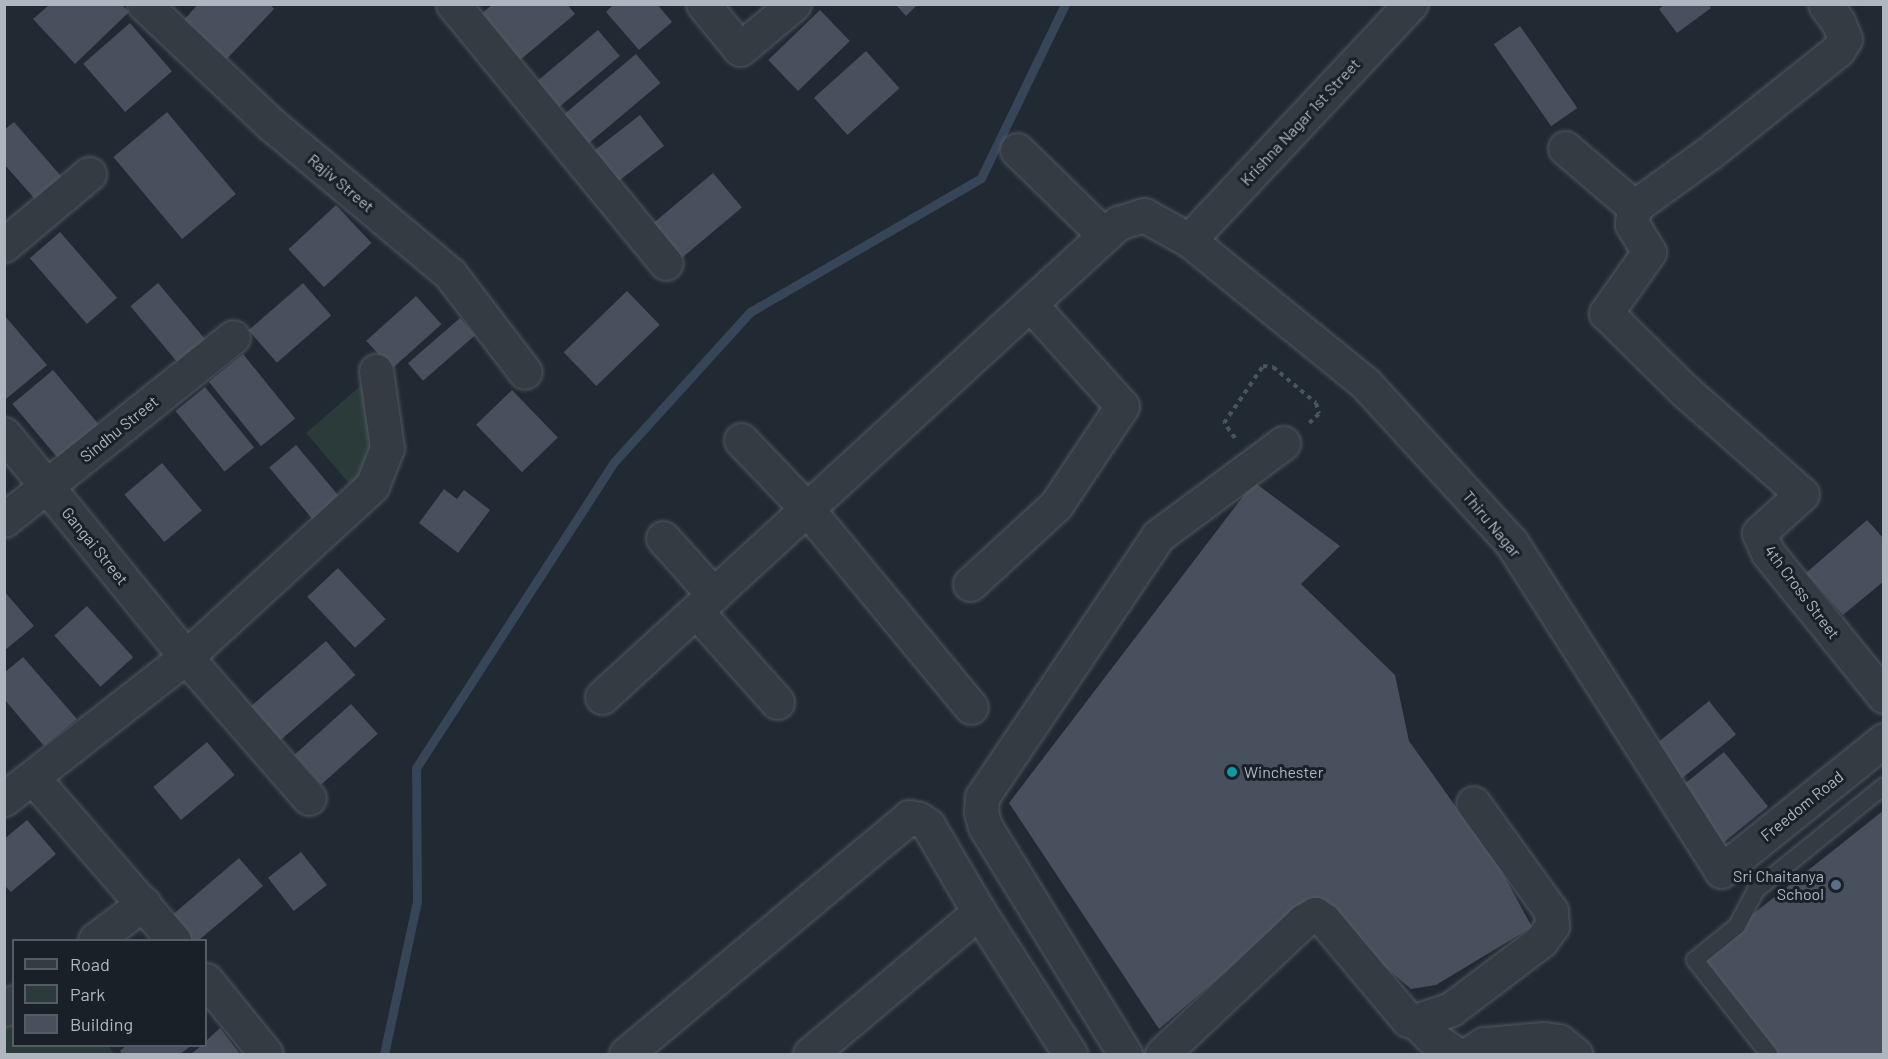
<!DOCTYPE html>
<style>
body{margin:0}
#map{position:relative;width:1888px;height:1059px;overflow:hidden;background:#212932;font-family:Barlow,sans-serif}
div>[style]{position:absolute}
.green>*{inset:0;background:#2a3b3a}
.stream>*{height:9px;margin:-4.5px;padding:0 4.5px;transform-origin:4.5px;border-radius:4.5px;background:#364558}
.building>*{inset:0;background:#47505c;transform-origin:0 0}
.path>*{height:4px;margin-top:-2px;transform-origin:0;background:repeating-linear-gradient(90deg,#465758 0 4.5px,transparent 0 9px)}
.roads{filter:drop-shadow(0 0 2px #515961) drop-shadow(0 0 2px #515961)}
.service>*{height:16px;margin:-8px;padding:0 8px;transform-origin:8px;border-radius:8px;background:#343b43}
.minor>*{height:33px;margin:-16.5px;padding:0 16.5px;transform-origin:16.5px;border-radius:16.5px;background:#343b43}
.dots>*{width:16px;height:16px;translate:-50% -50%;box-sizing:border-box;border:3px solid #1a2028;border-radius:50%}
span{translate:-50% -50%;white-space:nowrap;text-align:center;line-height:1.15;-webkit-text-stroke:6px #1a2028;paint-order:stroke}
.street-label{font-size:16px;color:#aeb6c0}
.poi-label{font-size:16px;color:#aeb6c0}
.left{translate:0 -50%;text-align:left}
.right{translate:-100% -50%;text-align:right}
.frame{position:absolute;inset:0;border:6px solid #aeb6c0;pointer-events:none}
.legend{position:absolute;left:12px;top:939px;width:195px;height:108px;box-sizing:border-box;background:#1a2028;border:2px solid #555c65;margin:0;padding:8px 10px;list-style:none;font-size:18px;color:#aeb6c0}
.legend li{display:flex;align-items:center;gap:12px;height:30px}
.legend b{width:30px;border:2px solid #555c65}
</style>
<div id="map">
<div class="green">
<div style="clip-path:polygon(373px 375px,381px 448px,357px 493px,306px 433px)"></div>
<div style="clip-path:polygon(13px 1018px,14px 1046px,112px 1046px,110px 1048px,114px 1054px,5px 1054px,5px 1025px)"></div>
</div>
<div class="stream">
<div style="left:384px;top:1054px;width:156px;rotate:-77.8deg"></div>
<div style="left:417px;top:902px;width:134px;rotate:-90.4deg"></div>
<div style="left:416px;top:768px;width:364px;rotate:-57.1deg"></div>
<div style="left:614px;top:462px;width:202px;rotate:-47.8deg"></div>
<div style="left:750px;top:312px;width:267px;rotate:-30.1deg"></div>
<div style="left:981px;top:178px;width:193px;rotate:-64.2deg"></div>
</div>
<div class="building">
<div style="clip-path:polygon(198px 4px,270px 4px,274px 9px,225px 61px,183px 21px)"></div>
<div style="clip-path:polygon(493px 4px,567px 4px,575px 14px,520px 60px,481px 14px)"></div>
<div style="clip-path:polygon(614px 4px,657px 4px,672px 22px,639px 50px,606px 12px)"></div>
<div style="clip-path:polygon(895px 4px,918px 4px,906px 16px)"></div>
<div style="clip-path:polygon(1665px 4px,1709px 4px,1711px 8px,1677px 33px,1659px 9px)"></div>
<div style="clip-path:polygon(49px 5px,122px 5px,129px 12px,75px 64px,33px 19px)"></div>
<div style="left:820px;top:10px;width:43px;height:72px;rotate:46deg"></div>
<div style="left:130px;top:23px;width:64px;height:62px;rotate:49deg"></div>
<div style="left:1520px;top:26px;width:100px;height:32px;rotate:55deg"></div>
<div style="left:598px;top:30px;width:34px;height:87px;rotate:50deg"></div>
<div style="left:866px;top:51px;width:50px;height:70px;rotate:48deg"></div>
<div style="left:636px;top:54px;width:38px;height:107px;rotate:50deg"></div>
<div style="left:167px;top:112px;width:107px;height:70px;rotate:50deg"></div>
<div style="left:640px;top:115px;width:39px;height:68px;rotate:52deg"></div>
<div style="clip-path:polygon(14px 122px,67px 183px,41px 206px,4px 164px,4px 130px)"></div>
<div style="left:713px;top:173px;width:45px;height:89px;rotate:50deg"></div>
<div style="left:336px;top:205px;width:52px;height:65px;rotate:47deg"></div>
<div style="left:60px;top:232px;width:87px;height:40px;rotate:49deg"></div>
<div style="left:158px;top:283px;width:77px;height:36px;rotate:50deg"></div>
<div style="left:303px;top:283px;width:43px;height:72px;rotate:49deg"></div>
<div style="left:627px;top:291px;width:47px;height:88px;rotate:46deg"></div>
<div style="left:416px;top:296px;width:38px;height:67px;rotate:48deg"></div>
<div style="clip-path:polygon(4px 315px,47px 365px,6px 399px,4px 398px)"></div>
<div style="left:460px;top:318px;width:23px;height:69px;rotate:49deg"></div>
<div style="left:243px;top:354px;width:83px;height:44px;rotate:51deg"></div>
<div style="left:53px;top:370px;width:81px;height:53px;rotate:50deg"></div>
<div style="left:205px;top:387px;width:78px;height:38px;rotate:51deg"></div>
<div style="left:512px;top:390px;width:66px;height:50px;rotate:46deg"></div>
<div style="left:296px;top:445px;width:77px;height:35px;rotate:50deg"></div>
<div style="left:162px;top:463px;width:62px;height:49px;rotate:50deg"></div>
<div style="clip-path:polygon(1254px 482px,1340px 546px,1301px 584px,1395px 675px,1409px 741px,1501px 870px,1532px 927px,1436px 985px,1411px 989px,1308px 901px,1159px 1029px,1009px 803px)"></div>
<div style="clip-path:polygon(444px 489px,457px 499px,464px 490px,490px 510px,458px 553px,419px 523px)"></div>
<div style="clip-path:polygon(1867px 520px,1884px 539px,1884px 581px,1843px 615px,1806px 573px)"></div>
<div style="left:338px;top:568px;width:70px;height:42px;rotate:47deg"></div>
<div style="clip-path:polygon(4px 591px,34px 626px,4px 651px)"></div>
<div style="left:87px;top:606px;width:69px;height:44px;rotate:48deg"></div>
<div style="left:326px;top:641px;width:45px;height:101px;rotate:49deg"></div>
<div style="clip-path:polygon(23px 657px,77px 719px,44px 746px,4px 699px,4px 673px)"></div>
<div style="left:1709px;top:701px;width:43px;height:79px;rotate:51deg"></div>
<div style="left:351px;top:704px;width:40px;height:76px;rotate:48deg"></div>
<div style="left:207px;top:742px;width:43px;height:70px;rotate:50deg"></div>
<div style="left:1724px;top:752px;width:70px;height:64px;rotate:51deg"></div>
<div style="clip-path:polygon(1884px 810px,1884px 1054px,1769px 1054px,1695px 960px)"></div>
<div style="clip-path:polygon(27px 820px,56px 854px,11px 892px,4px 885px,4px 839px)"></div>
<div style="left:301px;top:852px;width:42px;height:42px;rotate:52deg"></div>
<div style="clip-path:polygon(239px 858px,263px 886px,199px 940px,179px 940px,164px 922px)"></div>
<div style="clip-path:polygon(220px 1028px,240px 1054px,191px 1054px,201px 1046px,206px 1046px,206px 1041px)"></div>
<div style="clip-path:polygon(126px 1046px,191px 1046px,180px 1054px,122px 1054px,120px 1051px)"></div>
</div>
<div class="path">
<div style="left:1235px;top:438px;width:19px;rotate:-126deg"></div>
<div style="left:1224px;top:423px;width:69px;rotate:-55.6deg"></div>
<div style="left:1263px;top:366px;width:10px;rotate:6deg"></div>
<div style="left:1273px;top:367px;width:56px;rotate:39.9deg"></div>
<div style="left:1316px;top:403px;width:11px;rotate:75deg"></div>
<div style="left:1319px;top:414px;width:13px;rotate:138deg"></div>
</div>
<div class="roads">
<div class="service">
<div style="left:1769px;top:1054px;width:120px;rotate:-128.2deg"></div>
<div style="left:1695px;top:960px;width:54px;rotate:-39deg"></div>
<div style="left:1737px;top:926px;width:41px;rotate:-62.2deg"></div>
<div style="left:1756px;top:890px;width:165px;rotate:-39.1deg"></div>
</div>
<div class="minor">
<div style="left:144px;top:4px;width:176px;rotate:43.4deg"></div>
<div style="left:272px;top:125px;width:232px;rotate:39.9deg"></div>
<div style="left:450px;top:274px;width:123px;rotate:52.6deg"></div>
<div style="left:453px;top:4px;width:335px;rotate:50.6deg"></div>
<div style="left:703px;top:4px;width:58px;rotate:50.6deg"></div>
<div style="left:740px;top:49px;width:70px;rotate:-39.8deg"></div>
<div style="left:1565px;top:148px;width:91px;rotate:40.5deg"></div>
<div style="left:1634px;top:207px;width:92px;rotate:-35.8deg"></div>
<div style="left:1709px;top:153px;width:165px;rotate:-38.6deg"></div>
<div style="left:1838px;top:50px;width:13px;rotate:-58deg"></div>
<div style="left:1845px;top:39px;width:18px;rotate:-112deg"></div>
<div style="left:1838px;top:22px;width:22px;rotate:-126deg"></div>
<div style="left:1017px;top:150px;width:122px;rotate:44.3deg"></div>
<div style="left:1634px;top:207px;width:17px;rotate:97deg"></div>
<div style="left:1632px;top:224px;width:33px;rotate:59deg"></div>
<div style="left:1649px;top:252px;width:75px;rotate:125.2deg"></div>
<div style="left:1606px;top:313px;width:110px;rotate:44.6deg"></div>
<div style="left:1684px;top:390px;width:157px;rotate:41.4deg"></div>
<div style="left:1802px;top:494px;width:58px;rotate:137.8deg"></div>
<div style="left:1759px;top:533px;width:22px;rotate:66deg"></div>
<div style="left:1768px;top:553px;width:184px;rotate:51deg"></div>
<div style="left:1189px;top:240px;width:324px;rotate:-46.8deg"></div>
<div style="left:4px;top:245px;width:111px;rotate:-39.9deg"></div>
<div style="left:4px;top:434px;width:288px;rotate:50.8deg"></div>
<div style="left:186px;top:657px;width:187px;rotate:48.9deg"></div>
<div style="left:741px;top:440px;width:95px;rotate:46.3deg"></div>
<div style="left:807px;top:509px;width:257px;rotate:50.4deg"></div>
<div style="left:4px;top:520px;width:293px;rotate:-38.6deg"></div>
<div style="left:663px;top:538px;width:76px;rotate:48.2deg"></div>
<div style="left:970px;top:584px;width:117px;rotate:-42.6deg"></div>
<div style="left:1056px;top:505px;width:119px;rotate:-56.3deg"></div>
<div style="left:1122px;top:406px;width:137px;rotate:-132deg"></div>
<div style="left:696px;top:611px;width:122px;rotate:48.3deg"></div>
<div style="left:602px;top:697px;width:701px;rotate:-42.57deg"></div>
<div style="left:1118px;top:223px;width:27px;rotate:-17deg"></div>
<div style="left:1144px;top:215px;width:51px;rotate:29.1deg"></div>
<div style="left:1189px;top:240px;width:228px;rotate:39.1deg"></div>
<div style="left:1366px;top:384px;width:214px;rotate:47.5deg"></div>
<div style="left:1511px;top:542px;width:390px;rotate:57.4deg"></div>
<div style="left:1721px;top:871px;width:209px;rotate:-38.8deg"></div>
<div style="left:33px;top:778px;width:215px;rotate:49deg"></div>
<div style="left:4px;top:799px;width:231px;rotate:-38deg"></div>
<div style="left:186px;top:657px;width:253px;rotate:-42.6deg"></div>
<div style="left:372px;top:486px;width:41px;rotate:-68.5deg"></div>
<div style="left:387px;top:448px;width:78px;rotate:-98.1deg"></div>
<div style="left:95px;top:940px;width:61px;rotate:-37.1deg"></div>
<div style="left:206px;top:980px;width:95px;rotate:51deg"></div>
<div style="left:4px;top:1009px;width:12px;rotate:-35deg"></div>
<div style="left:1415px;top:1021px;width:21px;rotate:45deg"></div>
<div style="left:1430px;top:1036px;width:32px;rotate:35deg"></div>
<div style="left:626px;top:1054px;width:369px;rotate:-39.9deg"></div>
<div style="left:909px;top:817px;width:10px;rotate:11deg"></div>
<div style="left:919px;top:819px;width:11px;rotate:34deg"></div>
<div style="left:928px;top:825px;width:101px;rotate:59.6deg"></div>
<div style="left:979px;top:912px;width:169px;rotate:57.3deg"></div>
<div style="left:810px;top:1054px;width:221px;rotate:-40deg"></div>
<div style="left:1125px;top:1054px;width:268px;rotate:-121.6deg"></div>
<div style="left:985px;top:826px;width:15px;rotate:-106deg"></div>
<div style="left:981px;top:812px;width:15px;rotate:-86deg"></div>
<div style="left:982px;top:797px;width:315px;rotate:-56deg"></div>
<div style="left:1158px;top:536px;width:156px;rotate:-36.6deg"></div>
<div style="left:1162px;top:1054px;width:194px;rotate:-43.3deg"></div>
<div style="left:1303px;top:921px;width:14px;rotate:-30deg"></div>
<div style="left:1315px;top:914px;width:11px;rotate:34deg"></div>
<div style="left:1324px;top:920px;width:131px;rotate:50deg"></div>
<div style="left:1408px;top:1020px;width:7px;rotate:8deg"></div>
<div style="left:1415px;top:1021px;width:38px;rotate:-18deg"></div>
<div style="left:1451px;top:1009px;width:113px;rotate:-37.1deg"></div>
<div style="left:1541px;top:941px;width:19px;rotate:-54deg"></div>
<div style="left:1552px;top:926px;width:15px;rotate:-94deg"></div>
<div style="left:1551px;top:911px;width:133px;rotate:-125.8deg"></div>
<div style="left:1468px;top:1054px;width:19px;rotate:-32deg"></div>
<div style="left:1484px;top:1044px;width:60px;rotate:-4.8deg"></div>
<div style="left:1544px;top:1039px;width:15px;rotate:8deg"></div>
<div style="left:1559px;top:1041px;width:21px;rotate:39deg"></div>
</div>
</div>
<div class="dots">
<div style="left:1232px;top:772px;background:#0f9aa8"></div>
<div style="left:1836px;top:885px;background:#5c6f8a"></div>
</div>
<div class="street-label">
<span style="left:1300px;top:122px;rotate:-47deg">Krishna Nagar 1st Street</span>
<span style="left:341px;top:183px;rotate:40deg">Rajiv Street</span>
<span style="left:119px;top:429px;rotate:-39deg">Sindhu Street</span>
<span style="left:1492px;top:524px;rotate:50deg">Thiru Nagar</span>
<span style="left:95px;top:546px;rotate:51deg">Gangai Street</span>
<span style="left:1802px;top:592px;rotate:53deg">4th Cross Street</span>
<span style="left:1802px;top:806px;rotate:-39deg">Freedom Road</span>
</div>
<div class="poi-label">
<span class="left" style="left:1244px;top:772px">Winchester</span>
<span class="right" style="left:1824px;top:885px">Sri Chaitanya<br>School</span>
</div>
<div class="frame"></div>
<ul class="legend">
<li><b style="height:8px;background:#343b43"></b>Road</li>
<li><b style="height:16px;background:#2a3b3a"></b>Park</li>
<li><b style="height:16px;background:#47505c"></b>Building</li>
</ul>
</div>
